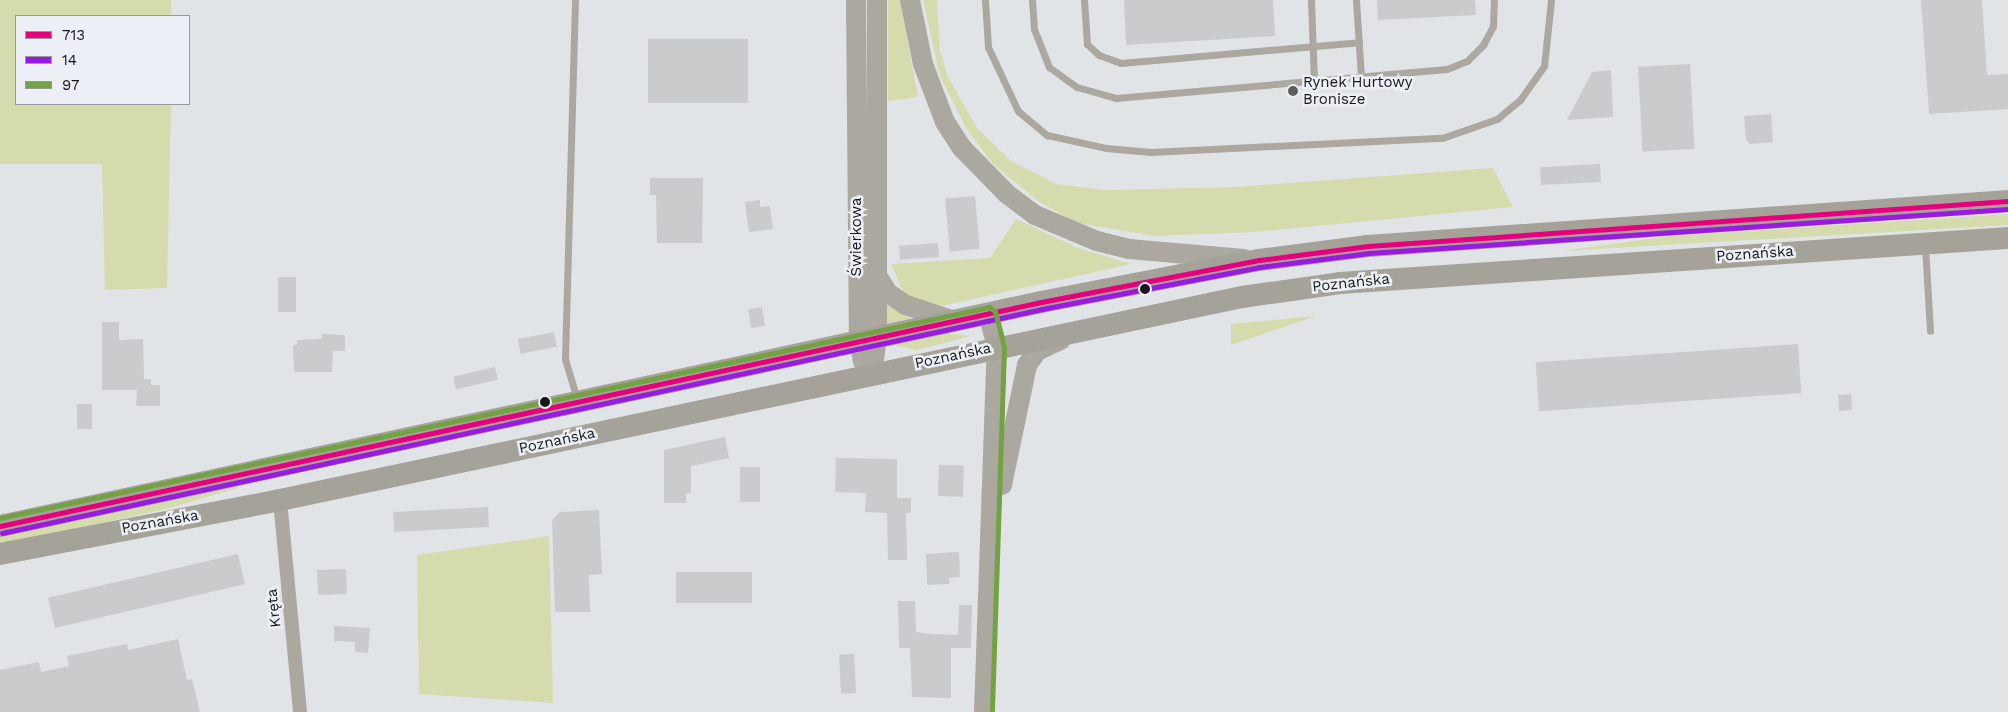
<!DOCTYPE html>
<meta charset="utf-8">
<style>
body{margin:0}
#map{position:relative;width:2008px;height:712px;overflow:hidden;background:#e1e4e7;font-family:"Work Sans",sans-serif}
div>[style]{position:absolute}
.green>*{inset:0;background:#d5dbad}
.building>*{inset:0;background:#c9cbcd;transform-origin:0 0}
.lane>*{height:7px;margin:-3.5px;padding:0 3.5px;transform-origin:3.5px;border-radius:3.5px;background:#aca89f}
.street>*{height:14px;margin:-7px;padding:0 7px;transform-origin:7px;border-radius:7px;background:#aca89f}
.secondary>*{height:20px;margin:-10px;padding:0 10px;transform-origin:10px;border-radius:10px;background:#aba89f}
.primary>*{height:22px;margin:-11px;padding:0 11px;transform-origin:11px;border-radius:11px;background:#a5a399}
.bus-1>*{height:5px;margin:-2.5px;padding:0 2.5px;transform-origin:2.5px;border-radius:2.5px;background:#e5007d}
.bus-2>*{height:5px;margin:-2.5px;padding:0 2.5px;transform-origin:2.5px;border-radius:2.5px;background:#991bdf}
.bus-3>*{height:5px;margin:-2.5px;padding:0 2.5px;transform-origin:2.5px;border-radius:2.5px;background:#73a242}
.dots>*{width:14px;height:14px;translate:-50% -50%;box-sizing:border-box;border:2px solid #ecf0f6;border-radius:50%}
span{translate:-50% -50%;white-space:nowrap;text-align:center;line-height:1.15;-webkit-text-stroke:5px #ecf0f6;paint-order:stroke}
.poi-label{font-size:15px;color:#161719}
.left{translate:0 -50%;text-align:left}
.street-label{font-size:15px;color:#161719}
.legend{position:absolute;left:15px;top:15px;width:175px;height:90px;box-sizing:border-box;background:#ecf0f6;border:1px solid #96999e;margin:0;padding:6px 9px;list-style:none;font-size:15px;color:#161719}
.legend li{display:flex;align-items:center;gap:10px;height:25px}
.legend b{width:25px;border:1px solid #96999e}
</style>
<div id="map">
<div class="green">
<div style="clip-path:polygon(0 0,171px 0,171px 16px,16px 16px,16px 104px,171px 104px,167px 288px,105px 290px,102px 164px,0 164px)"></div>
<div style="clip-path:polygon(888px 0,900px 0,918px 97px,888px 101px)"></div>
<div style="clip-path:polygon(923px 0,937px 0,940px 51px,948px 77px,977px 128px,1011px 161px,1056px 184px,1105px 190px,1236px 187px,1493px 168px,1513px 207px,1254px 232px,1155px 236px,1076px 223px,1037px 200px,993px 164px,966px 128px,940px 76px)"></div>
<div style="clip-path:polygon(2008px 214px,2008px 225px,1562px 251px,1670px 236px)"></div>
<div style="clip-path:polygon(1016px 219px,1078px 248px,1131px 264px,937px 307px,905px 297px,891px 264px,990px 258px)"></div>
<div style="clip-path:polygon(884px 301px,911px 318px,910px 319px,885px 324px)"></div>
<div style="clip-path:polygon(1316px 316px,1231px 345px,1231px 324px)"></div>
<div style="clip-path:polygon(946px 333px,971px 336px,917px 350px,891px 345px)"></div>
<div style="clip-path:polygon(237px 484px,238px 488px,166px 509px,0 545px,0 535px)"></div>
<div style="clip-path:polygon(549px 536px,553px 703px,419px 694px,417px 555px)"></div>
</div>
<div class="building">
<div style="clip-path:polygon(1124px 0,1273px 0,1275px 36px,1126px 45px)"></div>
<div style="clip-path:polygon(1377px 0,1475px 0,1476px 15px,1378px 20px)"></div>
<div style="clip-path:polygon(1921px 0,1982px 0,1987px 75px,2008px 74px,2008px 109px,1929px 114px)"></div>
<div style="left:648px;top:39px;width:100px;height:64px"></div>
<div style="left:1690px;top:64px;width:85px;height:52px;rotate:87deg"></div>
<div style="clip-path:polygon(1611px 70px,1613px 117px,1567px 120px,1592px 72px)"></div>
<div style="clip-path:polygon(1771px 114px,1773px 142px,1750px 144px,1746px 140px,1744px 116px)"></div>
<div style="left:1600px;top:164px;width:18px;height:60px;rotate:87deg"></div>
<div style="clip-path:polygon(650px 178px,703px 178px,702px 243px,657px 243px,656px 195px,650px 195px)"></div>
<div style="left:975px;top:196px;width:53px;height:30px;rotate:85deg"></div>
<div style="clip-path:polygon(760px 200px,760px 207px,770px 206px,773px 229px,749px 232px,745px 202px)"></div>
<div style="left:938px;top:243px;width:14px;height:39px;rotate:86deg"></div>
<div style="left:278px;top:277px;width:18px;height:35px"></div>
<div style="left:762px;top:307px;width:19px;height:14px;rotate:81deg"></div>
<div style="clip-path:polygon(102px 322px,119px 322px,119px 340px,143px 339px,144px 379px,151px 379px,151px 385px,160px 385px,160px 406px,136px 406px,137px 390px,102px 390px)"></div>
<div style="left:554px;top:332px;width:15px;height:37px;rotate:79deg"></div>
<div style="clip-path:polygon(322px 334px,345px 335px,345px 351px,333px 351px,332px 372px,294px 372px,293px 345px,297px 345px,297px 340px,322px 339px)"></div>
<div style="left:1798px;top:344px;width:49px;height:263px;rotate:86deg"></div>
<div style="left:495px;top:367px;width:13px;height:43px;rotate:77deg"></div>
<div style="left:1851px;top:394px;width:16px;height:13px;rotate:86deg"></div>
<div style="left:77px;top:404px;width:15px;height:25px"></div>
<div style="clip-path:polygon(725px 437px,729px 458px,691px 466px,691px 493px,686px 493px,686px 503px,664px 503px,664px 450px)"></div>
<div style="clip-path:polygon(836px 458px,897px 459px,897px 498px,911px 498px,911px 513px,906px 513px,907px 560px,888px 560px,887px 513px,865px 512px,866px 493px,835px 492px)"></div>
<div style="left:939px;top:465px;width:25px;height:31px;rotate:2deg"></div>
<div style="left:740px;top:467px;width:20px;height:35px"></div>
<div style="left:488px;top:507px;width:20px;height:95px;rotate:87deg"></div>
<div style="clip-path:polygon(599px 510px,602px 574px,589px 575px,590px 612px,555px 612px,552px 520px,560px 512px)"></div>
<div style="clip-path:polygon(959px 552px,960px 577px,949px 578px,949px 584px,927px 585px,926px 554px)"></div>
<div style="left:238px;top:554px;width:31px;height:195px;rotate:77deg"></div>
<div style="left:346px;top:569px;width:25px;height:29px;rotate:88deg"></div>
<div style="left:752px;top:572px;width:31px;height:76px;rotate:90deg"></div>
<div style="clip-path:polygon(898px 601px,915px 601px,916px 632px,931px 634px,958px 635px,959px 605px,972px 605px,971px 648px,951px 648px,951px 698px,912px 697px,910px 648px,899px 648px)"></div>
<div style="clip-path:polygon(334px 626px,370px 628px,368px 653px,355px 652px,355px 642px,334px 641px)"></div>
<div style="clip-path:polygon(178px 639px,187px 680px,192px 679px,200px 712px,0 712px,0 670px,39px 662px,41px 672px,69px 666px,67px 656px,127px 644px,128px 650px)"></div>
<div style="left:854px;top:654px;width:39px;height:15px;rotate:87deg"></div>
</div>
<div class="lane">
<div style="left:575px;top:0;width:359px;rotate:91.6deg"></div>
<div style="left:565px;top:359px;width:42px;rotate:73.3deg"></div>
<div style="left:985px;top:0;width:47px;rotate:86.3deg"></div>
<div style="left:988px;top:47px;width:71px;rotate:64.9deg"></div>
<div style="left:1018px;top:111px;width:38px;rotate:40deg"></div>
<div style="left:1047px;top:135px;width:60px;rotate:12.4deg"></div>
<div style="left:1106px;top:148px;width:45px;rotate:5.1deg"></div>
<div style="left:1151px;top:152px;width:291px;rotate:-2.8deg"></div>
<div style="left:1442px;top:138px;width:58px;rotate:-19.1deg"></div>
<div style="left:1497px;top:119px;width:30px;rotate:-40deg"></div>
<div style="left:1520px;top:100px;width:42px;rotate:-54.8deg"></div>
<div style="left:1544px;top:66px;width:66px;rotate:-83.9deg"></div>
<div style="left:1032px;top:0;width:29px;rotate:86deg"></div>
<div style="left:1034px;top:29px;width:41px;rotate:68.5deg"></div>
<div style="left:1049px;top:67px;width:34px;rotate:36deg"></div>
<div style="left:1077px;top:87px;width:41px;rotate:15.8deg"></div>
<div style="left:1116px;top:98px;width:332px;rotate:-5deg"></div>
<div style="left:1447px;top:69px;width:22px;rotate:-22deg"></div>
<div style="left:1467px;top:61px;width:23px;rotate:-45deg"></div>
<div style="left:1483px;top:45px;width:21px;rotate:-62deg"></div>
<div style="left:1493px;top:26px;width:26px;rotate:-88deg"></div>
<div style="left:1084px;top:0;width:44px;rotate:86.1deg"></div>
<div style="left:1087px;top:44px;width:16px;rotate:43deg"></div>
<div style="left:1099px;top:55px;width:23px;rotate:20deg"></div>
<div style="left:1121px;top:63px;width:239px;rotate:-5deg"></div>
<div style="left:1311px;top:0;width:80px;rotate:87.9deg"></div>
<div style="left:1356px;top:0;width:77px;rotate:86.3deg"></div>
<div style="left:1925px;top:246px;width:85px;rotate:86.6deg"></div>
</div>
<div class="street">
<div style="left:280px;top:500px;width:213px;rotate:84.6deg"></div>
</div>
<div class="secondary">
<div style="left:856px;top:0;width:341px;rotate:89.5deg"></div>
<div style="left:859px;top:341px;width:20px;rotate:79deg"></div>
<div style="left:863px;top:361px;width:15px;rotate:53deg"></div>
<div style="left:910px;top:0;width:65px;rotate:78.5deg"></div>
<div style="left:923px;top:64px;width:62px;rotate:69.2deg"></div>
<div style="left:945px;top:122px;width:31px;rotate:57deg"></div>
<div style="left:962px;top:148px;width:64px;rotate:45.6deg"></div>
<div style="left:1007px;top:194px;width:35px;rotate:37deg"></div>
<div style="left:1035px;top:215px;width:67px;rotate:22.8deg"></div>
<div style="left:1097px;top:241px;width:33px;rotate:14deg"></div>
<div style="left:1129px;top:249px;width:115px;rotate:5deg"></div>
<div style="left:877px;top:276px;width:20px;rotate:57deg"></div>
<div style="left:888px;top:293px;width:22px;rotate:34deg"></div>
<div style="left:906px;top:305px;width:51px;rotate:18.4deg"></div>
<div style="left:872px;top:373px;width:35px;rotate:-82deg"></div>
<div style="left:877px;top:338px;width:338px;rotate:-90deg"></div>
<div style="left:1002px;top:485px;width:123px;rotate:-78.2deg"></div>
<div style="left:1027px;top:365px;width:17px;rotate:-54deg"></div>
<div style="left:1037px;top:351px;width:26px;rotate:-25deg"></div>
<div style="left:984px;top:712px;width:365px;rotate:-88deg"></div>
<div style="left:997px;top:347px;width:34px;rotate:-105deg"></div>
</div>
<div class="primary">
<div style="left:0;top:526px;width:1065px;rotate:-12.14deg"></div>
<div style="left:1041px;top:302px;width:222px;rotate:-10.9deg"></div>
<div style="left:1259px;top:260px;width:110px;rotate:-7.3deg"></div>
<div style="left:1368px;top:246px;width:642px;rotate:-4.02deg"></div>
<div style="left:0;top:554px;width:285px;rotate:-10.9deg"></div>
<div style="left:280px;top:500px;width:983px;rotate:-11.92deg"></div>
<div style="left:1242px;top:297px;width:99px;rotate:-8.1deg"></div>
<div style="left:1340px;top:283px;width:670px;rotate:-3.85deg"></div>
</div>
<div class="bus-1">
<div style="left:0;top:526px;width:1065px;rotate:-12.14deg"></div>
<div style="left:1041px;top:302px;width:222px;rotate:-10.9deg"></div>
<div style="left:1259px;top:260px;width:110px;rotate:-7.3deg"></div>
<div style="left:1368px;top:246px;width:642px;rotate:-4.02deg"></div>
</div>
<div class="bus-2">
<div style="left:2px;top:533px;width:1064px;rotate:-12.15deg"></div>
<div style="left:1042px;top:309px;width:222px;rotate:-10.9deg"></div>
<div style="left:1260px;top:267px;width:110px;rotate:-7.3deg"></div>
<div style="left:1369px;top:253px;width:641px;rotate:-3.94deg"></div>
</div>
<div class="bus-3">
<div style="left:0;top:518px;width:1011px;rotate:-12.04deg"></div>
<div style="left:989px;top:307px;width:7px;rotate:34deg"></div>
<div style="left:995px;top:311px;width:37px;rotate:76deg"></div>
<div style="left:1004px;top:347px;width:365px;rotate:91.9deg"></div>
</div>
<div class="dots">
<div style="left:1293px;top:91px;background:#5d5f61"></div>
<div style="left:1145px;top:289px;background:#161719"></div>
<div style="left:545px;top:402px;background:#161719"></div>
</div>
<div class="poi-label">
<span class="left" style="left:1303px;top:91px">Rynek Hurtowy<br>Bronisze</span>
</div>
<div class="street-label">
<span style="left:857px;top:237px;rotate:-90deg">Świerkowa</span>
<span style="left:1755px;top:254px;rotate:-4deg">Poznańska</span>
<span style="left:1351px;top:283px;rotate:-6deg">Poznańska</span>
<span style="left:953px;top:356px;rotate:-12deg">Poznańska</span>
<span style="left:557px;top:441px;rotate:-12deg">Poznańska</span>
<span style="left:160px;top:522px;rotate:-10deg">Poznańska</span>
<span style="left:274px;top:608px;rotate:-96deg">Kręta</span>
</div>
<ul class="legend">
<li><b style="height:6px;background:#e5007d"></b>713</li>
<li><b style="height:6px;background:#991bdf"></b>14</li>
<li><b style="height:6px;background:#73a242"></b>97</li>
</ul>
</div>
